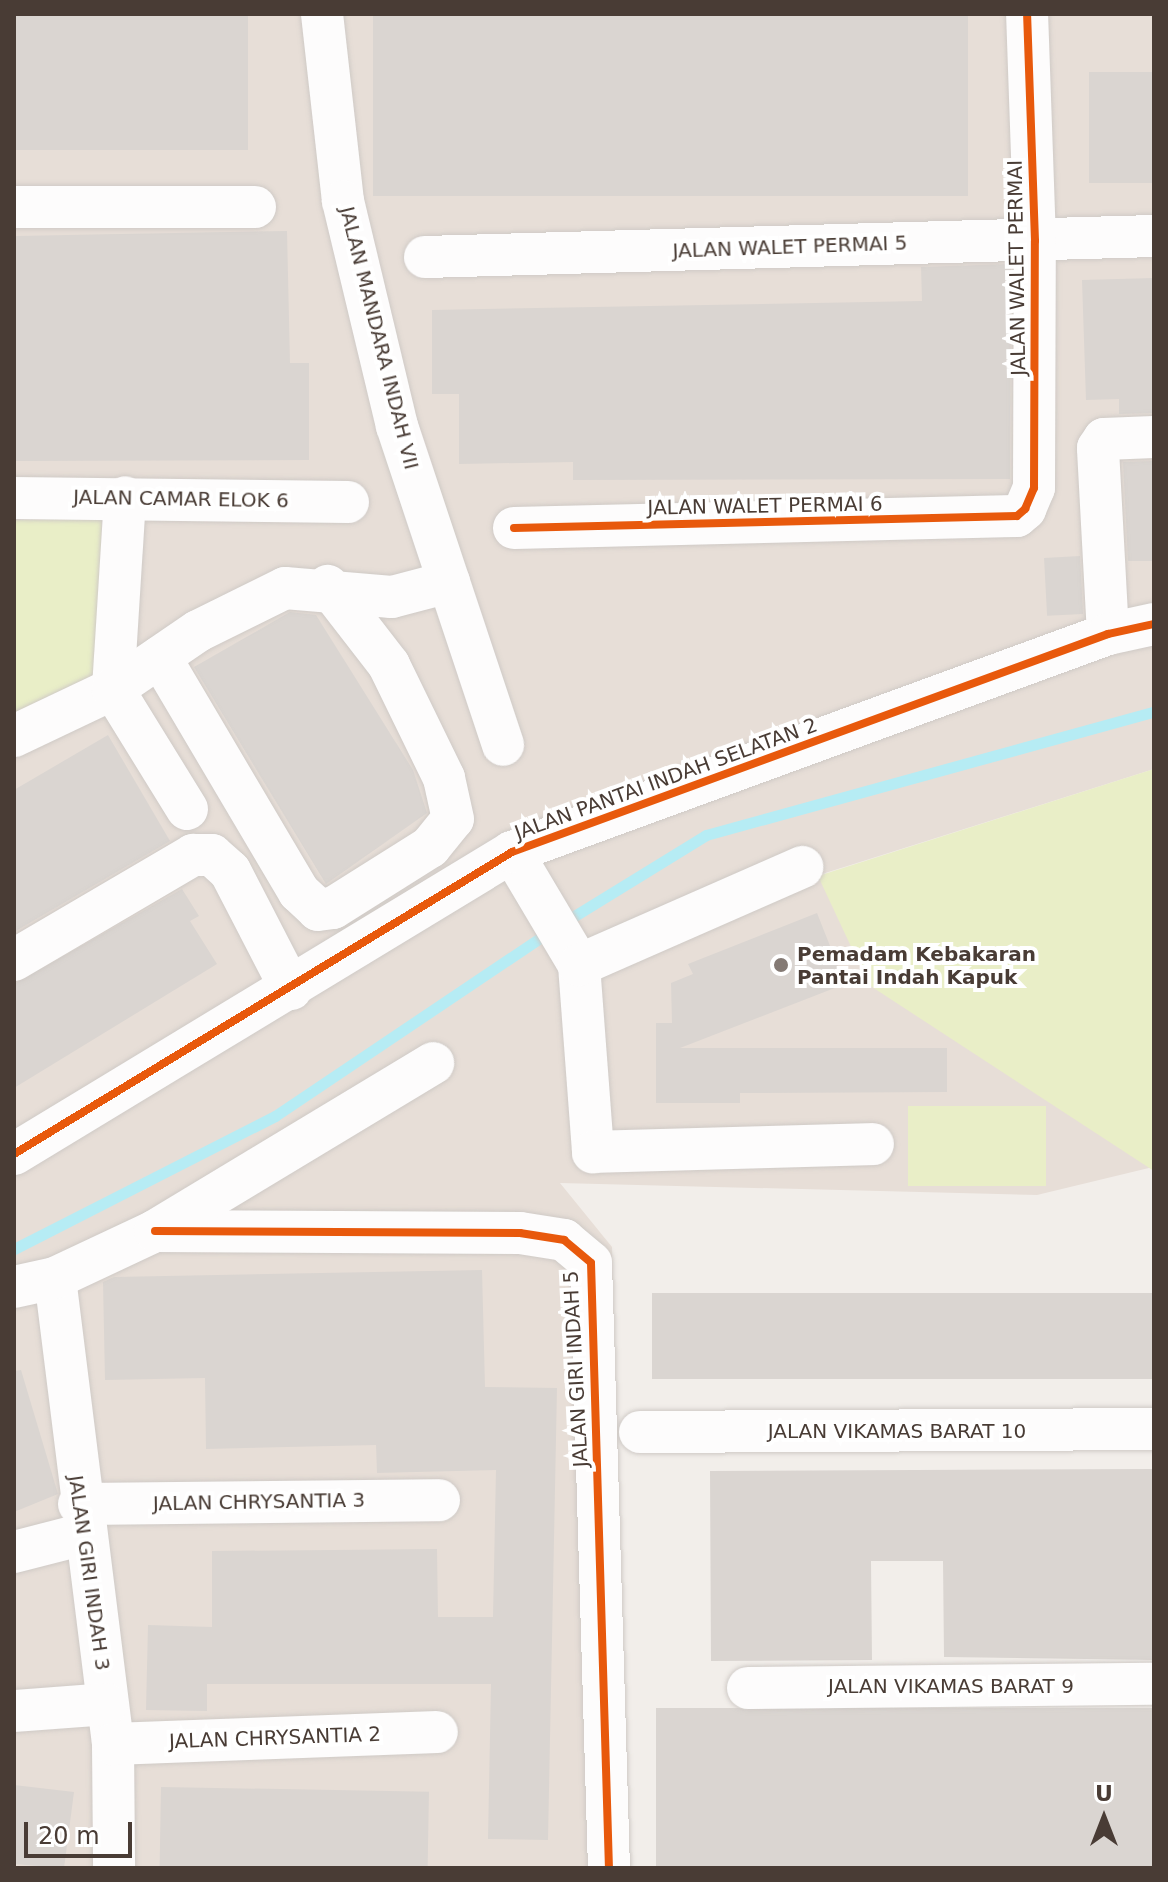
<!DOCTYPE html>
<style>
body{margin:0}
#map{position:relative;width:1168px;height:1882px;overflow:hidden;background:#f2eeea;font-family:"DejaVu Sans",sans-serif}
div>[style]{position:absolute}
.residential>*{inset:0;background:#e7ded7}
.green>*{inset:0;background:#e9eec7;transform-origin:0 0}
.stream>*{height:11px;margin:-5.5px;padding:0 5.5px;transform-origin:5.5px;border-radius:5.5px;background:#b6ecf4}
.building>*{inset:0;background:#dad5d1;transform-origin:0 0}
.roads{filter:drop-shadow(0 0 2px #cfcac6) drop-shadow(0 0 2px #cfcac6)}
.minor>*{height:42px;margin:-21px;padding:0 21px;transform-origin:21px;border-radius:21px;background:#fdfcfc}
.cycleway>*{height:8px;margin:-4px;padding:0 4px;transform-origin:4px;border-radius:4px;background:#e8590c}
.dots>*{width:22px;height:22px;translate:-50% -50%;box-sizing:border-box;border:4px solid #fff;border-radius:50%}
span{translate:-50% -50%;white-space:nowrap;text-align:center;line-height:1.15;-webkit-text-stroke:8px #fff;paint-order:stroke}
.street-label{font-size:20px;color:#493c35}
.poi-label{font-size:20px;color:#493c35;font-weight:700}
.left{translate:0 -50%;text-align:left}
.frame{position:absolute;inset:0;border:16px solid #493c35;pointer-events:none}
.north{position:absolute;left:1064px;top:1778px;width:80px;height:80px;-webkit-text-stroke:6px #fff;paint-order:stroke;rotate:0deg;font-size:22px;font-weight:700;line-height:32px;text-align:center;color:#493c35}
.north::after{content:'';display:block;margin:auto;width:28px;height:36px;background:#493c35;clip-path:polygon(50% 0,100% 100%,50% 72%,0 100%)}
.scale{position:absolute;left:24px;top:1822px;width:108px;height:36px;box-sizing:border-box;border:4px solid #493c35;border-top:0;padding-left:10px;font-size:24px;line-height:28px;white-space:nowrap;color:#493c35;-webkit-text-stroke:6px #fff;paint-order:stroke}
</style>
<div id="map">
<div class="residential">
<div style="clip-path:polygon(14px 14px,1154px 14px,1154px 769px,819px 875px,1153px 1167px,1037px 1195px,560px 1183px,612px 1247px,624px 1868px,14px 1868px)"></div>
</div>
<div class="green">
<div style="clip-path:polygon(102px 518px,95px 685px,14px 718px,14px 520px)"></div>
<div style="clip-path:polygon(1154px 769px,1154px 1171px,869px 985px,818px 876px)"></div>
<div style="left:908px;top:1106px;width:138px;height:80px"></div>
</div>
<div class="stream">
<div style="left:563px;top:923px;width:168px;rotate:-31.6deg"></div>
<div style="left:706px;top:835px;width:465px;rotate:-15.4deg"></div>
<div style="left:14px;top:1249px;width:293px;rotate:-27deg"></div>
<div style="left:275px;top:1116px;width:330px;rotate:-33.9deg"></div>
</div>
<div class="building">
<div style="left:14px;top:14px;width:234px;height:136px"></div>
<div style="left:373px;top:14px;width:595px;height:182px"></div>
<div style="left:1154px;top:72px;width:111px;height:65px;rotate:90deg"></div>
<div style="clip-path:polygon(287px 231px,290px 363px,309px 363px,309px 460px,14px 461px,14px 236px)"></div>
<div style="clip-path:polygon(1011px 264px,1010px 479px,573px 480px,573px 462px,459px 464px,459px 394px,432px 394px,432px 310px,922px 301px,921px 267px)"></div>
<div style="clip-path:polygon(1154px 278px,1154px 413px,1119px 414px,1119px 399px,1086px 400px,1082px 280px)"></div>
<div style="clip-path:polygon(1154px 461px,1154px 561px,1128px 561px,1123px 462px)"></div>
<div style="left:1080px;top:556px;width:58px;height:36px;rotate:87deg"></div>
<div style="clip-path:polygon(290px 612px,316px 615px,413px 770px,427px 813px,326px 884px,194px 667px)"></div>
<div style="clip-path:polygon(108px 735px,170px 841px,14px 932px,14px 790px)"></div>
<div style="clip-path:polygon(182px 889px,199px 916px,190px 921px,217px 964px,14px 1088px,14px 984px)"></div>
<div style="clip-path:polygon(817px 913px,845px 984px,680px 1048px,947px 1048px,947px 1092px,740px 1093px,740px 1103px,656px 1103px,656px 1023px,672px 1023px,671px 983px,693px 974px,688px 964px)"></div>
<div style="clip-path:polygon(482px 1270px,485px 1387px,557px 1388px,548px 1840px,488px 1839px,491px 1684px,207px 1684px,207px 1711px,146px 1710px,148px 1625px,212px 1627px,212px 1551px,437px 1549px,438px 1617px,493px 1617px,496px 1470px,377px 1473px,376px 1445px,206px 1449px,205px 1378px,105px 1380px,103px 1282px,114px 1277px)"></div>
<div style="left:1154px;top:1293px;width:86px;height:502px;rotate:90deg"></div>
<div style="clip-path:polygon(21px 1370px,58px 1494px,14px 1512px,14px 1371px)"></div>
<div style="clip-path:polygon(1154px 1469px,1154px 1660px,944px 1657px,943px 1561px,871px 1561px,872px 1660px,711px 1661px,710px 1471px)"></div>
<div style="left:1154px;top:1708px;width:160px;height:498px;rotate:90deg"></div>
<div style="clip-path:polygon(14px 1785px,74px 1792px,64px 1868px,14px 1864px)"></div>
<div style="left:161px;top:1787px;width:268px;height:81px;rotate:1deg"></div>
</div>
<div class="roads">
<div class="minor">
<div style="left:322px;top:14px;width:188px;rotate:83.6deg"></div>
<div style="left:343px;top:201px;width:231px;rotate:76.5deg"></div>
<div style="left:397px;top:426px;width:336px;rotate:71.6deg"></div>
<div style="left:14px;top:207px;width:241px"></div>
<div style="left:425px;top:257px;width:729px;rotate:-1.65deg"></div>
<div style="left:14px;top:498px;width:334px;rotate:0.7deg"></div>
<div style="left:514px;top:528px;width:503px;rotate:-1.37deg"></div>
<div style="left:1017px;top:516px;width:11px;rotate:-41deg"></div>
<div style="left:1025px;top:509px;width:23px;rotate:-67deg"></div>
<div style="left:1034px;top:488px;width:247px;rotate:-89.8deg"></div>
<div style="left:1035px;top:241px;width:227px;rotate:-92deg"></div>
<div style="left:1108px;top:634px;width:186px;rotate:-93.1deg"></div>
<div style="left:1098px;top:448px;width:11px;rotate:-56deg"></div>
<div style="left:1104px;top:439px;width:50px;rotate:-2.3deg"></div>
<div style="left:160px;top:657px;width:273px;rotate:59.4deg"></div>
<div style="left:299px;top:892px;width:26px;rotate:43deg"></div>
<div style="left:318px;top:910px;width:15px;rotate:-8deg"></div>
<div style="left:333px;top:908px;width:115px;rotate:-32.2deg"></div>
<div style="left:430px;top:847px;width:36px;rotate:-51deg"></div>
<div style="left:453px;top:819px;width:42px;rotate:-102.4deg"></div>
<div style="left:444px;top:778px;width:126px;rotate:-116deg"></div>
<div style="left:389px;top:665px;width:100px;rotate:-127.7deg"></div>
<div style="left:14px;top:736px;width:110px;rotate:-25.4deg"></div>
<div style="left:113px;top:689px;width:192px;rotate:-86.4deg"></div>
<div style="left:187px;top:809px;width:141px;rotate:-121.7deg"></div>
<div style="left:113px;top:689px;width:103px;rotate:-34.3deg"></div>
<div style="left:198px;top:631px;width:97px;rotate:-26.3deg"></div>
<div style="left:285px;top:588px;width:107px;rotate:4.8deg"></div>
<div style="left:392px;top:597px;width:59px;rotate:-14.7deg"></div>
<div style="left:512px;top:852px;width:131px;rotate:59.3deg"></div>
<div style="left:579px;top:965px;width:188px;rotate:85.7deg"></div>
<div style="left:593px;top:1152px;width:280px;rotate:-1.6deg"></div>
<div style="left:14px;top:960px;width:208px;rotate:-30.4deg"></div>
<div style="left:193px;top:855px;width:19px"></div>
<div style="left:212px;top:855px;width:24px;rotate:42deg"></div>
<div style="left:230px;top:871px;width:133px;rotate:62.7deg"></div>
<div style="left:579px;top:965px;width:244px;rotate:-23.7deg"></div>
<div style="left:14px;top:1154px;width:582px;rotate:-31.23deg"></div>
<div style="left:512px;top:852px;width:635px;rotate:-20.09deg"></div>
<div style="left:1108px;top:634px;width:47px;rotate:-12.3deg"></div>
<div style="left:155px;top:1231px;width:365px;rotate:0.3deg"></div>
<div style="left:520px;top:1233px;width:45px;rotate:9deg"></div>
<div style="left:564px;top:1240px;width:35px;rotate:40deg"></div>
<div style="left:591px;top:1263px;width:605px;rotate:88.3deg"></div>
<div style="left:55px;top:1278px;width:470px;rotate:82.9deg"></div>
<div style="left:113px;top:1744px;width:124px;rotate:89.5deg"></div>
<div style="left:14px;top:1287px;width:42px;rotate:-12.4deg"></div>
<div style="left:55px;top:1278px;width:110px;rotate:-25.2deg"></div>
<div style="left:155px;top:1231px;width:325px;rotate:-31.1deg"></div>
<div style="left:640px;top:1432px;width:514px;rotate:-0.33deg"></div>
<div style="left:79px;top:1504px;width:360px;rotate:-0.6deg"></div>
<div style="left:14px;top:1552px;width:72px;rotate:-14.4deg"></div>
<div style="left:748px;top:1688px;width:406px;rotate:-0.6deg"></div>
<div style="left:14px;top:1711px;width:93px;rotate:-4.3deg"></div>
<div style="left:113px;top:1744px;width:324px;rotate:-2.1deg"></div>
</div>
</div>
<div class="cycleway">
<div style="left:514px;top:528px;width:503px;rotate:-1.37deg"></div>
<div style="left:1017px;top:516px;width:11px;rotate:-41deg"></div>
<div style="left:1025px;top:509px;width:23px;rotate:-67deg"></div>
<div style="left:1034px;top:488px;width:247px;rotate:-89.8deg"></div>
<div style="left:1035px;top:241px;width:227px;rotate:-92deg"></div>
<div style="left:14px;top:1154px;width:582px;rotate:-31.23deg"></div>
<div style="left:512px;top:852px;width:635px;rotate:-20.09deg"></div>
<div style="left:1108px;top:634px;width:47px;rotate:-12.3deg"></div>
<div style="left:155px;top:1231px;width:365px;rotate:0.3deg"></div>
<div style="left:520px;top:1233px;width:45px;rotate:9deg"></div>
<div style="left:564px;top:1240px;width:35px;rotate:40deg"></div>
<div style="left:591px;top:1263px;width:605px;rotate:88.3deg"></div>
</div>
<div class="dots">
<div style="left:781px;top:965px;background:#847a74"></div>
</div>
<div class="street-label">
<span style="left:790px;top:247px;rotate:-2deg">JALAN WALET PERMAI 5</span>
<span style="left:1017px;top:268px;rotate:-91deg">JALAN WALET PERMAI</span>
<span style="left:379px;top:338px;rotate:76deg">JALAN MANDARA INDAH VII</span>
<span style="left:181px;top:499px;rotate:1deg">JALAN CAMAR ELOK 6</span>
<span style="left:765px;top:506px;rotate:-1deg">JALAN WALET PERMAI 6</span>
<span style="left:666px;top:779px;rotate:-20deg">JALAN PANTAI INDAH SELATAN 2</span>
<span style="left:576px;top:1369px;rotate:-93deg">JALAN GIRI INDAH 5</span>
<span style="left:897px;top:1431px">JALAN VIKAMAS BARAT 10</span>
<span style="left:259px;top:1502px;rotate:-1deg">JALAN CHRYSANTIA 3</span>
<span style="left:89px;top:1573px;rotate:82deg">JALAN GIRI INDAH 3</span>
<span style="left:951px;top:1686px">JALAN VIKAMAS BARAT 9</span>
<span style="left:275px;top:1738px;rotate:-2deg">JALAN CHRYSANTIA 2</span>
</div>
<div class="poi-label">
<span class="left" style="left:797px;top:966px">Pemadam Kebakaran<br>Pantai Indah Kapuk</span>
</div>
<div class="frame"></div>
<div class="north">U</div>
<div class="scale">20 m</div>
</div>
